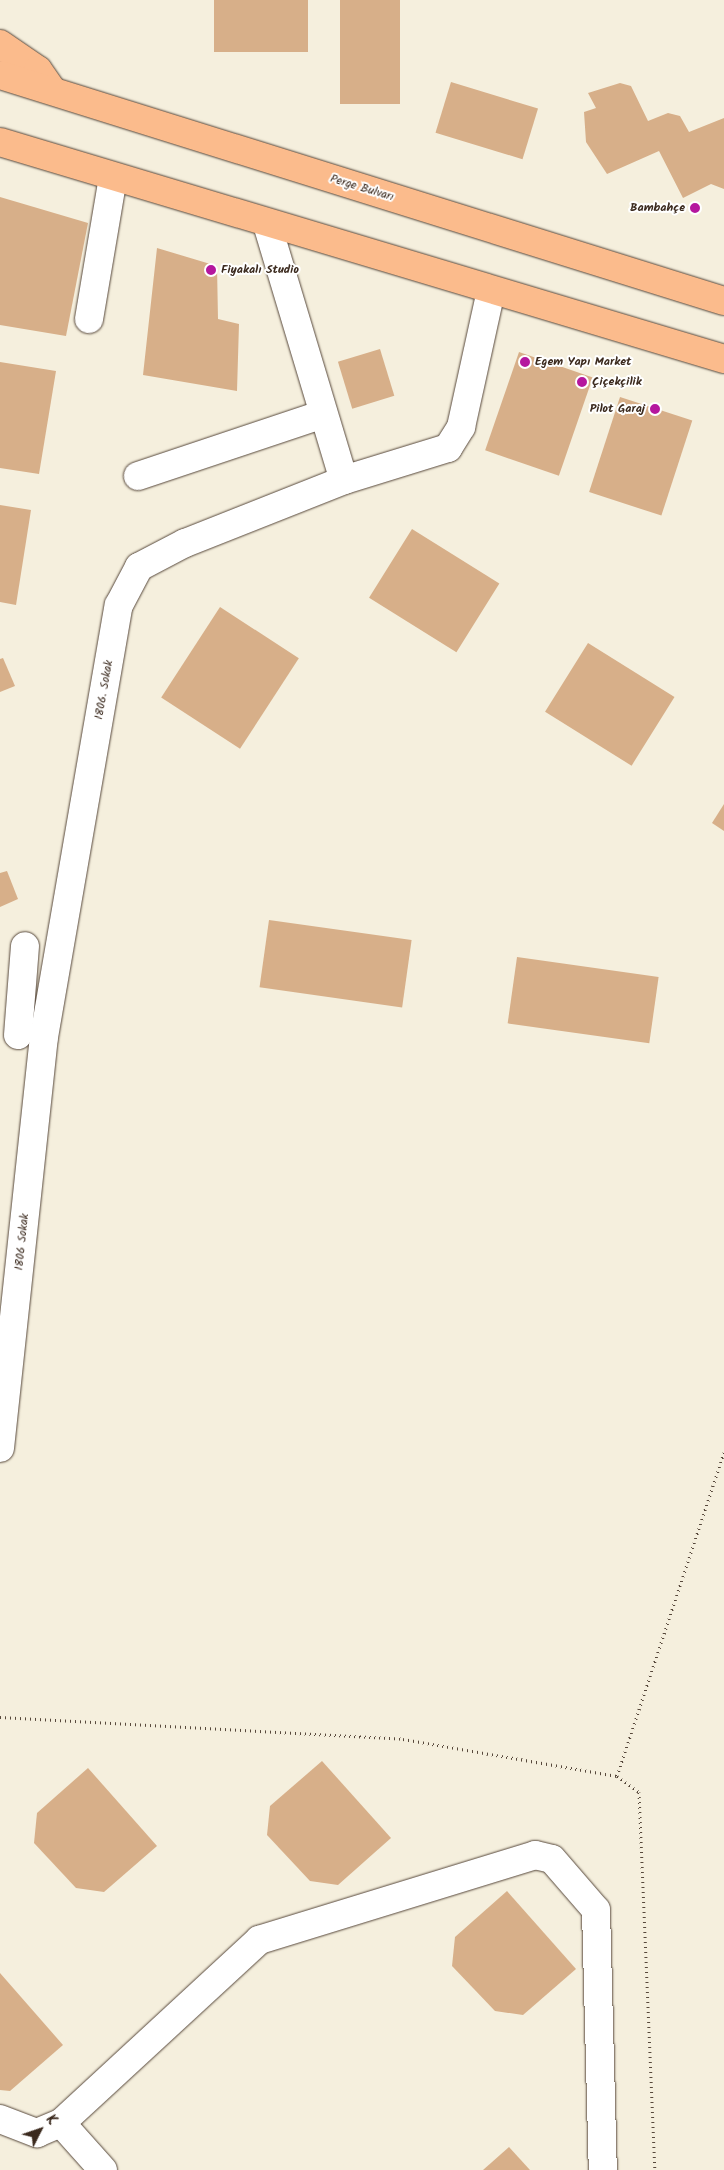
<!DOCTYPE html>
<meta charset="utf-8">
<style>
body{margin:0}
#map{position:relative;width:724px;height:2170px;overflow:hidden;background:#f5efdd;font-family:Kalam,sans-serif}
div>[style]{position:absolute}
.building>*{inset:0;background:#d7af89;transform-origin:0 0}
.path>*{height:3px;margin-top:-1.5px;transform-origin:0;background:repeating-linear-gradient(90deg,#57483b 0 1px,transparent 0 5px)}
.roads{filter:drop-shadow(0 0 1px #57483b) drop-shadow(0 0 1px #57483b)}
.minor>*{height:28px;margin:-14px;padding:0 14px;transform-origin:14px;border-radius:14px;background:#fff}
.major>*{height:28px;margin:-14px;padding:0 14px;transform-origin:14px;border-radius:14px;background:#fbbb8c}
.dots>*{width:14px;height:14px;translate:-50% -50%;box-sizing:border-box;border:2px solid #fff;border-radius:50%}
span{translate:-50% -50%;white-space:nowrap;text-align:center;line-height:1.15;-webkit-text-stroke:4px #fff;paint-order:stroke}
.street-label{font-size:12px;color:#3b2a1e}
.poi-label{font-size:12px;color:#3b2a1e;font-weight:700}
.right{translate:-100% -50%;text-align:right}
.left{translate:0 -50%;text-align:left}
.north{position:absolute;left:15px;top:2105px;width:50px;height:50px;-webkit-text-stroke:4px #fff;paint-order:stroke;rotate:49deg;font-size:14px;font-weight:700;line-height:20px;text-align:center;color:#3b2a1e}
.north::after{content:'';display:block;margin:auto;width:18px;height:22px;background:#3b2a1e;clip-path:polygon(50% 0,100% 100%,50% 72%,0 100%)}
</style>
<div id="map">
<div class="building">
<div style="left:214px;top:0;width:94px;height:52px"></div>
<div style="left:340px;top:0;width:60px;height:104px"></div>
<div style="left:451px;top:82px;width:91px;height:53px;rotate:17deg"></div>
<div style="clip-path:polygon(620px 83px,631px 86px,648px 121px,668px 113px,680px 116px,689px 132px,724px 118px,724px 189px,711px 184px,683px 198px,659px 151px,607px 174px,586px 142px,584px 112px,596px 108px,588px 93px)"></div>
<div style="clip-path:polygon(0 197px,88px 223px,66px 336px,0 325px)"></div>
<div style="clip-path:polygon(157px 248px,217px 266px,218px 319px,239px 324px,237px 391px,143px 375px)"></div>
<div style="left:380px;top:349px;width:49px;height:44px;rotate:73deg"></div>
<div style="left:519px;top:352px;width:78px;height:104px;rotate:19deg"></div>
<div style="clip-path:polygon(0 362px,56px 371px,39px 474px,0 468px)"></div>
<div style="left:620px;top:397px;width:76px;height:100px;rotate:18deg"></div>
<div style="clip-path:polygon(0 505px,31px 510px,16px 605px,0 602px)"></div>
<div style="left:412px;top:529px;width:103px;height:81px;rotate:32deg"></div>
<div style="left:220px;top:607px;width:94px;height:108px;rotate:33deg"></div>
<div style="left:588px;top:643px;width:102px;height:81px;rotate:32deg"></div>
<div style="clip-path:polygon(3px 658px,15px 686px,0 692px,0 659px)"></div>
<div style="clip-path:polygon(724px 804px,724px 831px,712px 823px)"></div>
<div style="clip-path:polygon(7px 871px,18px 899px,0 907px,0 873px)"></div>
<div style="left:269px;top:920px;width:144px;height:68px;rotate:8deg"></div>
<div style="left:517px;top:957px;width:143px;height:67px;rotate:8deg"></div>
<div style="clip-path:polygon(322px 1761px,391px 1838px,338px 1885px,310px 1881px,267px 1835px,270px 1806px)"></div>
<div style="clip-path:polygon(88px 1768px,157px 1846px,104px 1892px,76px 1888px,34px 1843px,37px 1813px)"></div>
<div style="clip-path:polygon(507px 1891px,576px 1969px,523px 2015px,495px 2011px,452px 1966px,455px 1937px)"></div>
<div style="clip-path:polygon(0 1973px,63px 2045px,10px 2091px,0 2090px)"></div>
<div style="clip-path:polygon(509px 2147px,530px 2170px,483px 2170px)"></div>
</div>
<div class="path">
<div style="left:0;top:1717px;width:404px;rotate:3.1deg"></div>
<div style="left:403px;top:1739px;width:217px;rotate:9.8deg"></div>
<div style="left:617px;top:1776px;width:341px;rotate:-71.7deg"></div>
<div style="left:617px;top:1776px;width:27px;rotate:36deg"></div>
<div style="left:639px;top:1792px;width:378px;rotate:87.6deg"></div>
</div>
<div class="roads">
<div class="minor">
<div style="left:267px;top:224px;width:267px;rotate:73.3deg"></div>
<div style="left:89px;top:319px;width:144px;rotate:-80.4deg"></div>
<div style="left:138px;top:476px;width:195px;rotate:-18.5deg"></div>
<div style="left:18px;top:1035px;width:89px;rotate:-85.5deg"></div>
<div style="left:0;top:1448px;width:413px;rotate:-83.9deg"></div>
<div style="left:44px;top:1037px;width:438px;rotate:-80.2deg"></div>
<div style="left:119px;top:605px;width:43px;rotate:-62.2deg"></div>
<div style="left:139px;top:567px;width:52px;rotate:-27.6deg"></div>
<div style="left:185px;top:543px;width:171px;rotate:-21.6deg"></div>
<div style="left:344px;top:480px;width:109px;rotate:-17.1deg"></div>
<div style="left:448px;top:448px;width:25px;rotate:-58deg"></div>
<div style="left:461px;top:427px;width:140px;rotate:-77.6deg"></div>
<div style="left:0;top:2119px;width:40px;rotate:21deg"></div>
<div style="left:37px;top:2133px;width:26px;rotate:-23deg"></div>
<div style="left:61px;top:2123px;width:63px;rotate:48.2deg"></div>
<div style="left:61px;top:2123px;width:270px;rotate:-42.7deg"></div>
<div style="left:259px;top:1940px;width:289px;rotate:-17.1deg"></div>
<div style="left:535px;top:1855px;width:17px;rotate:13deg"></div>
<div style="left:552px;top:1859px;width:67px;rotate:49.2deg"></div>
<div style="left:596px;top:1910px;width:260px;rotate:88.5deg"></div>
</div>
<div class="major">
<div style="left:0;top:44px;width:46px;rotate:34.4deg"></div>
<div style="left:38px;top:70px;width:24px;rotate:55deg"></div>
<div style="left:0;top:75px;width:758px;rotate:17.34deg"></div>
<div style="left:0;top:142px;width:756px;rotate:16.68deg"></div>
</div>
</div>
<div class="dots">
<div style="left:695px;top:208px;background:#b5179e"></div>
<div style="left:211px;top:270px;background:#b5179e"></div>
<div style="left:525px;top:362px;background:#b5179e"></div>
<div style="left:582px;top:382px;background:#b5179e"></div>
<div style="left:655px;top:409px;background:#b5179e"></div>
</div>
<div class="street-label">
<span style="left:362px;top:188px;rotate:17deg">Perge Bulvarı</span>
<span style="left:104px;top:690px;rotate:-80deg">1806. Sokak</span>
<span style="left:22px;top:1242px;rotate:-84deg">1806 Sokak</span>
</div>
<div class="poi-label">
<span class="right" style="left:685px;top:208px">Bambahçe</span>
<span class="left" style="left:221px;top:270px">Fiyakalı Studio</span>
<span class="left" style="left:535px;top:362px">Egem Yapı Market</span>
<span class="left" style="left:592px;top:382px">Çiçekçilik</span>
<span class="right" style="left:645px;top:409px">Pilot Garaj</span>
</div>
<div class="north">K</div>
</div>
